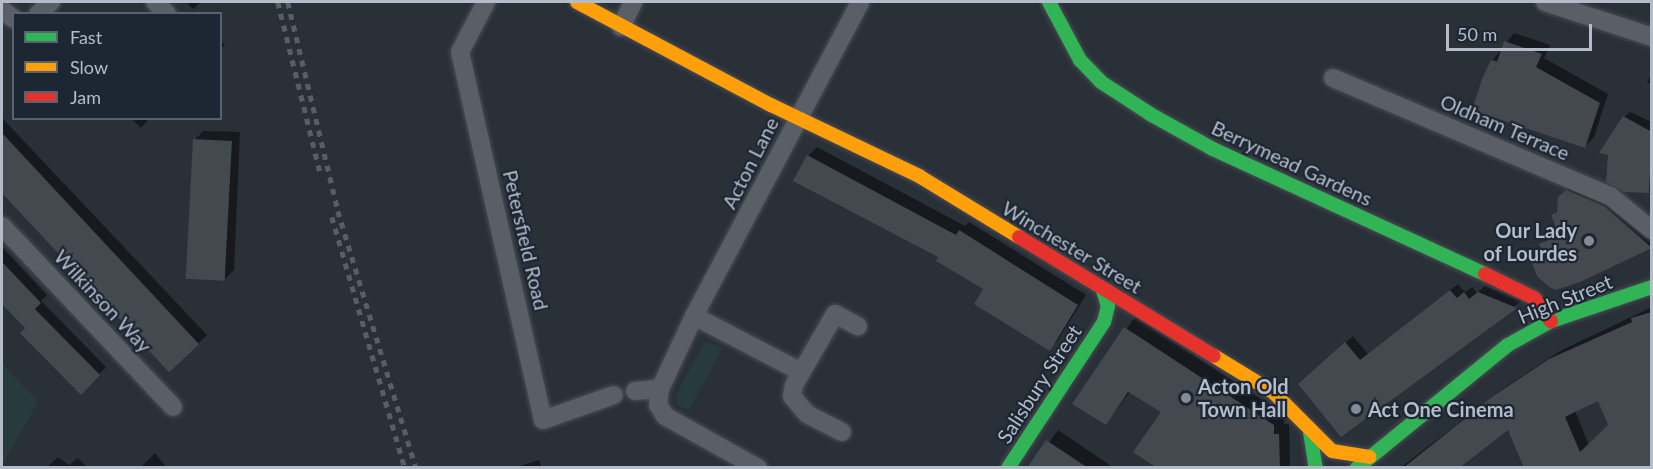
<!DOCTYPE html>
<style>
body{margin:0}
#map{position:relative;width:1653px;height:469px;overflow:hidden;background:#2a3038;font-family:Lato,sans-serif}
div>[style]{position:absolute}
.green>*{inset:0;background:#273a3e}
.shadow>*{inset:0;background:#0007}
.building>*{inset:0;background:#444950;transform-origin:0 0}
.roads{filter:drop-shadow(0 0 2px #484c53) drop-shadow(0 0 2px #484c53)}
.street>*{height:18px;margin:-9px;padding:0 9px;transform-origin:9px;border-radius:9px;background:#5a5e66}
.fast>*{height:14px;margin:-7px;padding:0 7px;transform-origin:7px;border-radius:7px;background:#30b455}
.slow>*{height:14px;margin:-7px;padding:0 7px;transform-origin:7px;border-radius:7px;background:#ff9f0a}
.jam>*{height:14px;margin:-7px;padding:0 7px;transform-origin:7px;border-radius:7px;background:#e5322d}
.rail>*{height:4.5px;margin-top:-2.25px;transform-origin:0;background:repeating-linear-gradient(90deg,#595d64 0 6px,transparent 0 12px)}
.dots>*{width:16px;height:16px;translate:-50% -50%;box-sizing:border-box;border:3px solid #1d2633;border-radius:50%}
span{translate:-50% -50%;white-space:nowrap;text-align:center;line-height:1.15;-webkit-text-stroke:4.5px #1d2633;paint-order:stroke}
.street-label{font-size:20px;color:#b4bcc9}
.poi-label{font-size:20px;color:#b4bcc9;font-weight:700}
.right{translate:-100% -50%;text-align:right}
.left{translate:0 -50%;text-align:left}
.frame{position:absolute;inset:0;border:3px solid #b4bcc9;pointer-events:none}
.legend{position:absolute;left:12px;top:12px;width:210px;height:108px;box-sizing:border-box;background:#1d2633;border:2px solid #59626f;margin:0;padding:8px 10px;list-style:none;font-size:18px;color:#b4bcc9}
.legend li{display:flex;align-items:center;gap:12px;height:30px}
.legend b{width:30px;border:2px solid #59626f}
.scale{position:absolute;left:1446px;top:24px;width:146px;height:27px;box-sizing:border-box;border:3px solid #b4bcc9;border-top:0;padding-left:8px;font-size:18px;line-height:21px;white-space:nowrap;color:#b4bcc9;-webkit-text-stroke:4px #1d2633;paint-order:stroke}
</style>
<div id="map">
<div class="green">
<div style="clip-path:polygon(705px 342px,723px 348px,689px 410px,677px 405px,676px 395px)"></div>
<div style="clip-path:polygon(2px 363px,38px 402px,2px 465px)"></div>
</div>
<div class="shadow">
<div style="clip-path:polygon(186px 2px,201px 2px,193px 9px)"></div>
<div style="clip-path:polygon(evenodd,1514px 33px,1550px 45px,1544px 58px,1608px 94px,1594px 137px,1585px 146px,1474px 109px,1492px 61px,1514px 33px,1494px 60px,1504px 63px,1503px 66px,1494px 63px,1494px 60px)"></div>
<div style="clip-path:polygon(220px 40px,225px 45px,220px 50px)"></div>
<div style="clip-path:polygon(1652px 70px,1652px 84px,1647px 83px)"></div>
<div style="clip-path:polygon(1630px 112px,1652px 122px,1652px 192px,1624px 191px,1622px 119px)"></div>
<div style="clip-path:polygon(2px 118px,207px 335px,181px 360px,2px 173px)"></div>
<div style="clip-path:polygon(131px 118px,150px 118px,141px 128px)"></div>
<div style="clip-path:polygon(204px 131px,240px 132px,234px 270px,225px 279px,194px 140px)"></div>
<div style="clip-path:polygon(817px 147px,965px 226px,969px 222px,1086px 295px,1058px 340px,1049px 349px,986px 289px,808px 156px)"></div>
<div style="clip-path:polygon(1575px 183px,1652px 230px,1652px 246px,1556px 288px,1533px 261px,1545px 252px,1541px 244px,1559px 232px,1552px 216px,1559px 209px,1559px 198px)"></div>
<div style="clip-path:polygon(2px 247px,47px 295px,41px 301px,106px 367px,81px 393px,2px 301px)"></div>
<div style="clip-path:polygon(1458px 284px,1465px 292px,1472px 287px,1477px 293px,1485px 286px,1522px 301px,1483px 328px,1307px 377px,1353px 336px,1368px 354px)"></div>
<div style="clip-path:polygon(evenodd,1652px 307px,1652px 468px,1525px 468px,1509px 427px,1457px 468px,1400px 468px,1503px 389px,1560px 351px,1652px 307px,1599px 399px,1610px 425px,1589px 445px,1575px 411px,1599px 399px)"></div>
<div style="clip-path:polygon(1135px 317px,1284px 414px,1284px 424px,1289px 424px,1290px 468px,1160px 468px,1163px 411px,1130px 392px,1106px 423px,1074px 404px)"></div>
<div style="clip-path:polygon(1058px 430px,1114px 468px,1030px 468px)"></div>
<div style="clip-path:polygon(155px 453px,167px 468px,140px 468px)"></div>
<div style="clip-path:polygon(58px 457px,69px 465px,78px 458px,88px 468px,46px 468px)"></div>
<div style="clip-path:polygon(539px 460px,542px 468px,514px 468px)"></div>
</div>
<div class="building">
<div style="clip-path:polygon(1504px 41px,1542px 54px,1536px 67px,1600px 103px,1585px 148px,1472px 110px,1482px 79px,1491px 60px,1497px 62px)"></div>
<div style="clip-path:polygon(1623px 116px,1652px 132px,1649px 193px,1624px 192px,1606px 182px,1608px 155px,1599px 153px)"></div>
<div style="left:2px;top:133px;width:289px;height:41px;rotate:47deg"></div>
<div style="left:193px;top:139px;width:39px;height:140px;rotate:3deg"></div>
<div style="clip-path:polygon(807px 155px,956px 235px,959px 230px,1078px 305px,1050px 351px,974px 304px,983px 289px,936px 261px,938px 257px,793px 181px)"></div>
<div style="clip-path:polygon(1566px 190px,1604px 206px,1652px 248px,1580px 282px,1556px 290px,1549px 287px,1537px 276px,1531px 261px,1545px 255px,1539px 244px,1559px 235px,1551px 215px,1557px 212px,1558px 197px)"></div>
<div style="clip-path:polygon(2px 262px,41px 303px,35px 309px,100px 375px,81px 395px,20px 333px,25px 328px,2px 304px)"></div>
<div style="clip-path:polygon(1450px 290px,1457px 298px,1464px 292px,1469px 299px,1478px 292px,1517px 308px,1341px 437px,1298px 384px,1345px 342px,1360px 360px)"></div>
<div style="clip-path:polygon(evenodd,1652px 312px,1652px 468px,1524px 468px,1508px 430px,1459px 468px,1403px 468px,1492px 397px,1549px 359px,1632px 322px,1631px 318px,1652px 312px,1598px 401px,1608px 425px,1580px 452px,1565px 417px,1598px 401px)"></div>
<div style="clip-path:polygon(1124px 327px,1274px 425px,1274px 434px,1279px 434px,1280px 468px,1157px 468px,1133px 452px,1161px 412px,1128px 392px,1106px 425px,1072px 404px)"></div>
<div style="clip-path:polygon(1046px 440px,1088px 468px,1027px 468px)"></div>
</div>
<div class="roads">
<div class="street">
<div style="left:155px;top:2px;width:17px;rotate:45deg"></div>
<div style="left:486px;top:2px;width:56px;rotate:117.5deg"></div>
<div style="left:460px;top:52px;width:377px;rotate:77.3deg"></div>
<div style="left:543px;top:420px;width:75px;rotate:-19.4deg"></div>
<div style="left:1545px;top:2px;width:113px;rotate:18.1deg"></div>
<div style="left:2px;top:10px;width:15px;rotate:37deg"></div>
<div style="left:38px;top:14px;width:18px;rotate:-43deg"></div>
<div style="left:621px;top:27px;width:28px;rotate:-64deg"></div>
<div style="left:1333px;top:78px;width:301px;rotate:23.1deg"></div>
<div style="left:1610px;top:196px;width:54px;rotate:39deg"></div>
<div style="left:2px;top:226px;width:249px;rotate:46.6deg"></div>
<div style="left:694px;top:316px;width:121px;rotate:27.6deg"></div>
<div style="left:635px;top:391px;width:25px;rotate:-5deg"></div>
<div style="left:842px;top:432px;width:39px;rotate:-153deg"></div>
<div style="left:807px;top:414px;width:23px;rotate:-130deg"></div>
<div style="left:792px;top:396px;width:11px;rotate:-80deg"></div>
<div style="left:794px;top:385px;width:82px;rotate:-60deg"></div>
<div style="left:835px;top:314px;width:26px;rotate:28deg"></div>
<div style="left:758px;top:468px;width:107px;rotate:-150.8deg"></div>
<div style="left:665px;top:416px;width:13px;rotate:-122deg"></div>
<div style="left:658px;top:405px;width:16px;rotate:-83deg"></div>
<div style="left:660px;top:389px;width:81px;rotate:-65deg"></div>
<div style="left:694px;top:316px;width:355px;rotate:-62.1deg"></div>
</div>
<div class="fast">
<div style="left:1049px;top:2px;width:66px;rotate:61.9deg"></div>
<div style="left:1080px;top:60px;width:30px;rotate:46deg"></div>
<div style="left:1101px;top:82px;width:59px;rotate:33.1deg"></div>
<div style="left:1150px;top:114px;width:72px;rotate:29.1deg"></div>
<div style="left:1213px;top:149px;width:299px;rotate:24.7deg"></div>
<div style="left:1310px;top:432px;width:36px;rotate:81deg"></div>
<div style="left:1008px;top:468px;width:175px;rotate:-56.7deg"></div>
<div style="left:1104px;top:322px;width:16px;rotate:-76deg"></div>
<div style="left:1108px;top:306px;width:16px;rotate:-108deg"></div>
<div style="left:1357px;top:468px;width:195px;rotate:-39.2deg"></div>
<div style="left:1508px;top:345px;width:49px;rotate:-29.2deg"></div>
<div style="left:1551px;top:321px;width:107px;rotate:-18.6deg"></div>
</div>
<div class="slow">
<div style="left:577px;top:2px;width:220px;rotate:28deg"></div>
<div style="left:771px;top:105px;width:164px;rotate:25.6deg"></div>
<div style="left:919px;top:176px;width:117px;rotate:31.4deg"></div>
<div style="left:1214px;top:356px;width:69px;rotate:31.4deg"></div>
<div style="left:1273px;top:392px;width:83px;rotate:45deg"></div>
<div style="left:1332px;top:451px;width:38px;rotate:9deg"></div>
</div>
<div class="jam">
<div style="left:1019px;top:237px;width:228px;rotate:31.4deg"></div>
<div style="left:1485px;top:274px;width:55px;rotate:26.1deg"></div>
<div style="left:1534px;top:298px;width:29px;rotate:54deg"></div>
</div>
</div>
<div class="rail">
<div style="left:278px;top:2px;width:179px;rotate:76.1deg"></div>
<div style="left:288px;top:2px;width:215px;rotate:76.5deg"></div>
<div style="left:338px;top:211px;width:269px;rotate:73.1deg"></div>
<div style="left:332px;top:217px;width:261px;rotate:73.8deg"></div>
</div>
<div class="dots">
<div style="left:1589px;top:241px;background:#848b96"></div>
<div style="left:1186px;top:398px;background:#848b96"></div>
<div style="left:1356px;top:409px;background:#848b96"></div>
</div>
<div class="street-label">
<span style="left:1505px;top:127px;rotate:23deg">Oldham Terrace</span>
<span style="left:750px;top:163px;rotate:-63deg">Acton Lane</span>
<span style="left:1292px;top:163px;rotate:25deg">Berrymead Gardens</span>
<span style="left:526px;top:240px;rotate:77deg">Petersfield Road</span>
<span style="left:1072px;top:247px;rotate:31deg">Winchester Street</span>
<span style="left:1565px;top:299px;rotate:-22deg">High Street</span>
<span style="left:103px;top:301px;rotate:47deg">Wilkinson Way</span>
<span style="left:1039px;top:384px;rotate:-57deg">Salisbury Street</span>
</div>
<div class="poi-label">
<span class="right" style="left:1577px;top:242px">Our Lady<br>of Lourdes</span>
<span class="left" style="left:1198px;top:398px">Acton Old<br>Town Hall</span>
<span class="left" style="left:1368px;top:409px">Act One Cinema</span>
</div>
<div class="frame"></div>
<ul class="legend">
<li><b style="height:8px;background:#30b455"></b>Fast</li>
<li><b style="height:8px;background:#ff9f0a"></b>Slow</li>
<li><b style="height:8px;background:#e5322d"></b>Jam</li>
</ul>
<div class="scale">50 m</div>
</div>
